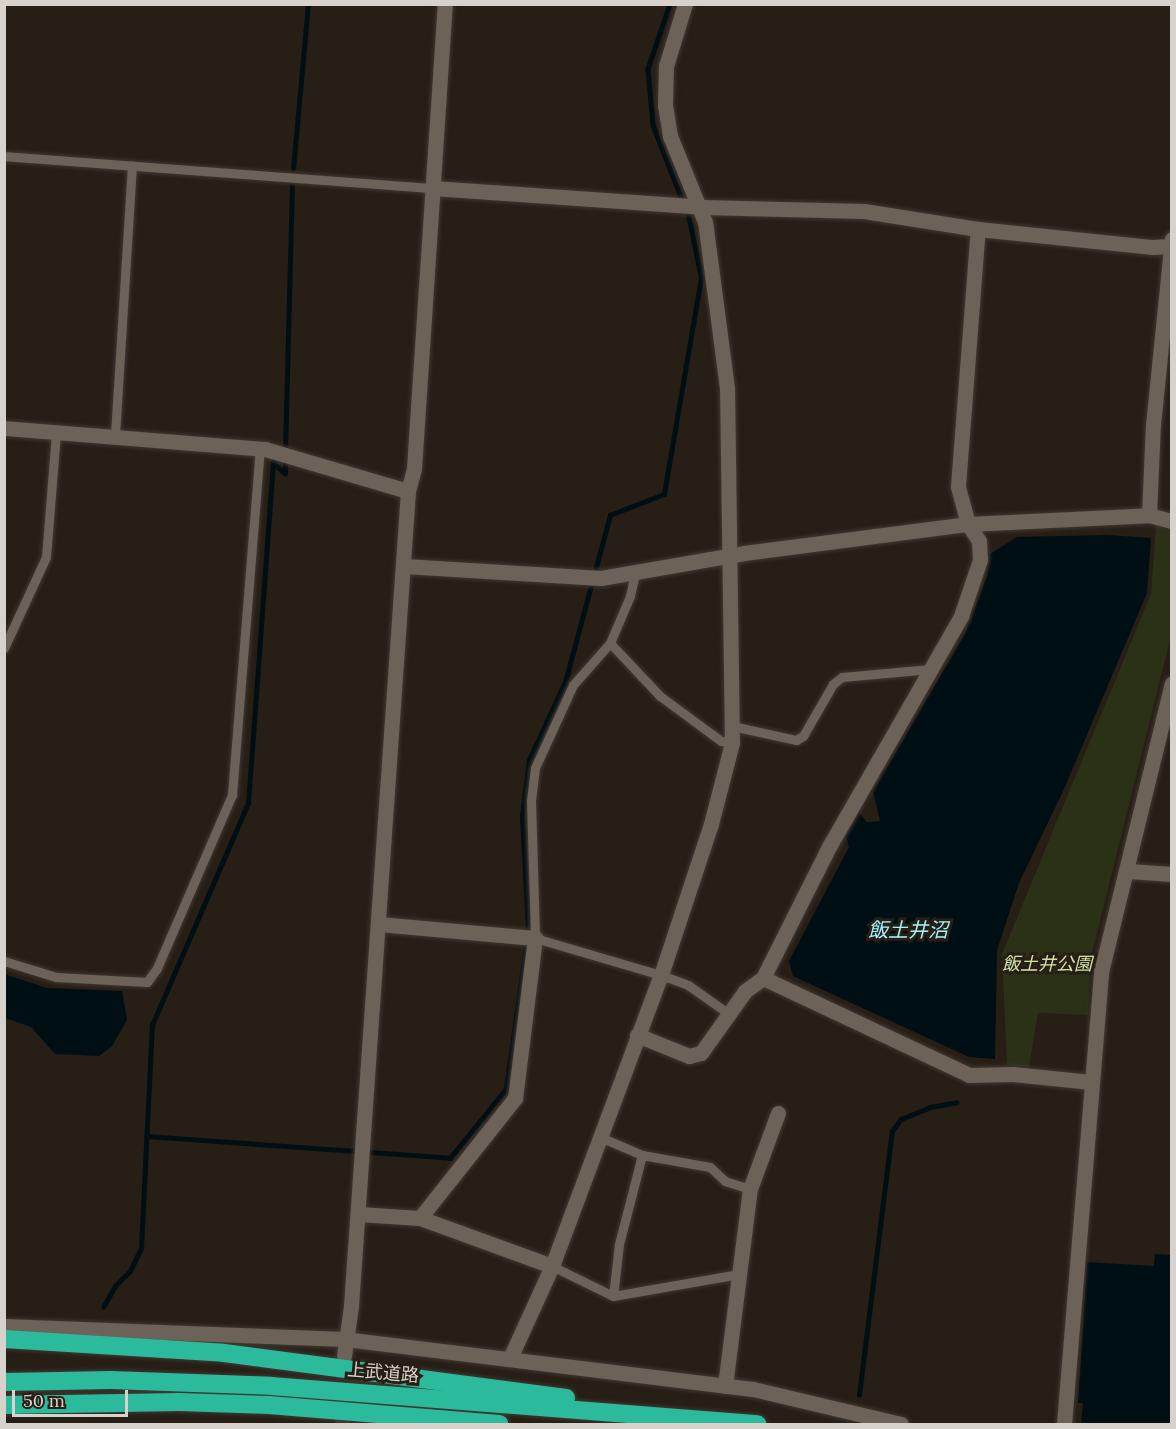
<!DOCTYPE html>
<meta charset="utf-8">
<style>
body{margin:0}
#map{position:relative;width:1176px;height:1429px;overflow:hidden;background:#271e15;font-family:Lora,"Noto Sans JP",serif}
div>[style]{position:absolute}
.green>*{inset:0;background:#2a3116}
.water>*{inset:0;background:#000f13}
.stream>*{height:4.5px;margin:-2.25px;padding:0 2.25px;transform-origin:2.25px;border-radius:2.25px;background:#000f13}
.street-tunnel>*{height:15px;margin-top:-7.5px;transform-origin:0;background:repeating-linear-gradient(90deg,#423930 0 15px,transparent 0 23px)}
.roads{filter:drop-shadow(0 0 2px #3f3833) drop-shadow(0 0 2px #3f3833)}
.lane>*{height:9px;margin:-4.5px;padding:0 4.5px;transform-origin:4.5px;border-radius:4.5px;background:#6c6257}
.street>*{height:15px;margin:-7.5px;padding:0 7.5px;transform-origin:7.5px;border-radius:7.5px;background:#6c6257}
.highway>*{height:18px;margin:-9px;padding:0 9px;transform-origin:9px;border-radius:9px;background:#2bbb9c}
span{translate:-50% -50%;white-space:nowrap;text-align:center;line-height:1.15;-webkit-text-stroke:6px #271e15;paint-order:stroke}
.park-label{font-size:18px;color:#d0e1a7;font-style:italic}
.street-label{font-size:18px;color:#d8d2cc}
.water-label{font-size:20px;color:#a2f1fe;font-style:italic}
.frame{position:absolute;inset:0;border:6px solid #d8d2cc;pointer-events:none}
.scale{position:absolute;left:12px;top:1390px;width:116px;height:27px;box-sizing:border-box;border:3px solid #d8d2cc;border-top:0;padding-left:8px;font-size:18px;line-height:21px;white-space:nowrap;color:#d8d2cc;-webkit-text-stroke:4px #271e15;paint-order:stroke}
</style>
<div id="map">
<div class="green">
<div style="clip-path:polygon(1156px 526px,1171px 532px,1170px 640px,1091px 957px,1088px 1015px,1038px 1013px,1029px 1067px,1007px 1065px,1002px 954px,1151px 594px)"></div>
</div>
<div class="water">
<div style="clip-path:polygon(1106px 535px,1151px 538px,1147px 593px,1064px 789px,1019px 883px,997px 950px,995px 1059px,969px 1057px,793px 976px,789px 961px,849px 847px,846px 837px,859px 813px,867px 822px,880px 821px,873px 791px,965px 634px,987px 576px,990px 554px,1017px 537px)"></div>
<div style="clip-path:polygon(4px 974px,47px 988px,122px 991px,127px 1020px,112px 1046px,99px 1056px,55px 1054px,31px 1027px,5px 1018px)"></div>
<div style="clip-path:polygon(1155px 1254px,1171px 1255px,1171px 1424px,1081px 1424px,1083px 1403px,1078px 1403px,1087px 1262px,1154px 1266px)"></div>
</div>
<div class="stream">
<div style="left:670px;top:4px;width:69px;rotate:108.7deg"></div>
<div style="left:648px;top:69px;width:56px;rotate:84.9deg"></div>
<div style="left:653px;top:125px;width:83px;rotate:68.7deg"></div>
<div style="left:293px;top:169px;width:166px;rotate:-84.8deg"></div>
<div style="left:285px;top:451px;width:265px;rotate:-88.5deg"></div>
<div style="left:146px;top:1136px;width:305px;rotate:4.1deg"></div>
<div style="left:450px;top:1158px;width:89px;rotate:-50.9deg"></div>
<div style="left:506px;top:1089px;width:162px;rotate:-82.2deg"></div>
<div style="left:528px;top:928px;width:112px;rotate:-93.1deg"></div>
<div style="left:522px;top:816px;width:56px;rotate:-82.9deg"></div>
<div style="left:529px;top:760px;width:86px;rotate:-65.2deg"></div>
<div style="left:565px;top:682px;width:173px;rotate:-74.9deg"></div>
<div style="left:610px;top:515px;width:58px;rotate:-21.3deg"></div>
<div style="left:664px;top:494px;width:219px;rotate:-80.3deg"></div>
<div style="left:701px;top:278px;width:69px;rotate:-101.6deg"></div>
<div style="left:103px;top:1307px;width:24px;rotate:-60deg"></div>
<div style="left:115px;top:1286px;width:21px;rotate:-45deg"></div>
<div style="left:130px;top:1271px;width:25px;rotate:-64deg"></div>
<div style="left:141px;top:1248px;width:223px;rotate:-87.2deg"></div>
<div style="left:152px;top:1025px;width:242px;rotate:-66.6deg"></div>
<div style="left:248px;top:803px;width:341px;rotate:-85.8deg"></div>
<div style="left:273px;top:463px;width:16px;rotate:40deg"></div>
<div style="left:285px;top:473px;width:14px;rotate:-90deg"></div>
<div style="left:859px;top:1395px;width:266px;rotate:-82.9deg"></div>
<div style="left:892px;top:1131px;width:15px;rotate:-53deg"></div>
<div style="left:901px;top:1119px;width:31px;rotate:-22deg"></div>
<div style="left:930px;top:1107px;width:27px;rotate:-10deg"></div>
</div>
<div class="street-tunnel">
<div style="left:343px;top:1424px;width:65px;rotate:-89.1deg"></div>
</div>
<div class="roads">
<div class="lane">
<div style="left:4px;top:156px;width:430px;rotate:4.3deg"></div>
<div style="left:115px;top:435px;width:270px;rotate:-86.4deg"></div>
<div style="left:635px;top:574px;width:23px;rotate:103deg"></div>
<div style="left:630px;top:596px;width:51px;rotate:113.1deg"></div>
<div style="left:610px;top:643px;width:56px;rotate:131.4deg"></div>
<div style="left:573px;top:685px;width:91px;rotate:114.6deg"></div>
<div style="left:535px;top:768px;width:33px;rotate:97deg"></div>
<div style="left:531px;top:801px;width:137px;rotate:88.3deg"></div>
<div style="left:535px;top:938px;width:131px;rotate:16.4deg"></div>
<div style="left:661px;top:975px;width:29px;rotate:20deg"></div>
<div style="left:688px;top:985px;width:50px;rotate:35.3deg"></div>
<div style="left:610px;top:643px;width:73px;rotate:46.7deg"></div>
<div style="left:660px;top:696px;width:76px;rotate:36.4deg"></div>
<div style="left:721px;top:741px;width:11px;rotate:10deg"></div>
<div style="left:4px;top:648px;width:100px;rotate:-65.2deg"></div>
<div style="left:46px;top:557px;width:125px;rotate:-85.4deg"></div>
<div style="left:732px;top:726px;width:66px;rotate:12.3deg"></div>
<div style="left:796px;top:740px;width:8px;rotate:-30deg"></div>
<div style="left:803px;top:736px;width:60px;rotate:-60deg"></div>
<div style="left:833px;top:684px;width:11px;rotate:-38deg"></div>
<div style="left:842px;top:677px;width:89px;rotate:-5.1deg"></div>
<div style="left:4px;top:961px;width:54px;rotate:17.1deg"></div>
<div style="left:56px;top:977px;width:91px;rotate:3.1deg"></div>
<div style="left:147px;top:982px;width:17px;rotate:-54deg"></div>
<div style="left:157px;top:968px;width:189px;rotate:-66.6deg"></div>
<div style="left:232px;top:795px;width:348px;rotate:-85.4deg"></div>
<div style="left:600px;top:1137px;width:46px;rotate:23.2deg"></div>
<div style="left:642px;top:1155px;width:69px;rotate:10deg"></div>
<div style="left:710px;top:1167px;width:21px;rotate:43deg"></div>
<div style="left:725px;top:1181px;width:26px;rotate:18deg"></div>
<div style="left:552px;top:1266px;width:68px;rotate:26.2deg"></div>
<div style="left:613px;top:1296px;width:128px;rotate:-9.9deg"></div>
<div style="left:613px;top:1296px;width:52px;rotate:-83.4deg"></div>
<div style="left:619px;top:1244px;width:92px;rotate:-75.5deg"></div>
</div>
<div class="street">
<div style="left:433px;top:188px;width:270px;rotate:4deg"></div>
<div style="left:702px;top:207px;width:162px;rotate:1.4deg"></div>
<div style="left:864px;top:211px;width:115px;rotate:9deg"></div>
<div style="left:978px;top:229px;width:176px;rotate:5.9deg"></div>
<div style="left:1153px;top:247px;width:19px;rotate:-3deg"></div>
<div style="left:4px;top:428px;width:262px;rotate:4.6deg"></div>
<div style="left:265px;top:449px;width:149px;rotate:16.4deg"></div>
<div style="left:1149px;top:515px;width:90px;rotate:-87.5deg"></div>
<div style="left:1153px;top:425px;width:187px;rotate:-84.2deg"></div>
<div style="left:404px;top:566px;width:197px;rotate:3.5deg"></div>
<div style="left:601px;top:578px;width:145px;rotate:-9.9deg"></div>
<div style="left:744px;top:553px;width:226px;rotate:-7.4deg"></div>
<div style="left:968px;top:524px;width:181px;rotate:-2.8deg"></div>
<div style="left:1149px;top:515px;width:24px;rotate:15deg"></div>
<div style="left:1128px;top:871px;width:44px;rotate:3.9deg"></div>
<div style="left:378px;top:924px;width:158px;rotate:5.1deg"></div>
<div style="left:535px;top:938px;width:161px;rotate:97.1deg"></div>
<div style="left:515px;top:1098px;width:153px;rotate:128.4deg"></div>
<div style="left:763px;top:978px;width:228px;rotate:25.2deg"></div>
<div style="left:969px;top:1075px;width:44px;rotate:-1.3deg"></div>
<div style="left:1013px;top:1074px;width:78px;rotate:5.9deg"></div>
<div style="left:637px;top:1035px;width:56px;rotate:22deg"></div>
<div style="left:689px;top:1056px;width:12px;rotate:-14deg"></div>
<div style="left:701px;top:1053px;width:76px;rotate:-54.6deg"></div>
<div style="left:745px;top:991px;width:22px;rotate:-36deg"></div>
<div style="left:763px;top:978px;width:149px;rotate:-63.3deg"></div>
<div style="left:830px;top:845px;width:264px;rotate:-60.2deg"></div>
<div style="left:961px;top:616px;width:59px;rotate:-71.3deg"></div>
<div style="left:980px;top:560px;width:19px;rotate:-93deg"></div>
<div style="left:979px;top:541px;width:20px;rotate:-123deg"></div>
<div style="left:968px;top:524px;width:39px;rotate:-105deg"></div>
<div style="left:958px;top:486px;width:258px;rotate:-85.6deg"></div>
<div style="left:358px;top:1214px;width:62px;rotate:3.7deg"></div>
<div style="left:420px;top:1218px;width:140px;rotate:20deg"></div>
<div style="left:4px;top:1326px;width:341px;rotate:2.2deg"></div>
<div style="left:345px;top:1339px;width:411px;rotate:7deg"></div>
<div style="left:753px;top:1389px;width:152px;rotate:13.3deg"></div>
<div style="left:344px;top:1356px;width:50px;rotate:-82deg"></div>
<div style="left:351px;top:1306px;width:817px;rotate:-86deg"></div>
<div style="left:408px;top:491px;width:24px;rotate:-75deg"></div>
<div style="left:414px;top:468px;width:465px;rotate:-86.2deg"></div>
<div style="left:510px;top:1358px;width:101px;rotate:-65.5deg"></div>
<div style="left:552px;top:1266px;width:311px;rotate:-69.5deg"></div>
<div style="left:661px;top:975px;width:159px;rotate:-71.7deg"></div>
<div style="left:711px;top:824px;width:84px;rotate:-75.5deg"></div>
<div style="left:732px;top:743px;width:355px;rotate:-90.8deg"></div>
<div style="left:727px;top:388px;width:167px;rotate:-97.5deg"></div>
<div style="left:705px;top:222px;width:93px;rotate:-112.1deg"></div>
<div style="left:670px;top:136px;width:30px;rotate:-99deg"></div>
<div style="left:665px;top:106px;width:40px;rotate:-88.6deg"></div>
<div style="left:666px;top:66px;width:65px;rotate:-73deg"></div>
<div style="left:725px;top:1386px;width:199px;rotate:-82.8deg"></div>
<div style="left:750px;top:1189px;width:81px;rotate:-69.8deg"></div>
<div style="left:1064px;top:1424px;width:454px;rotate:-85.3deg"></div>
<div style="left:1101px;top:972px;width:297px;rotate:-76.2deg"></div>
</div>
<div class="highway">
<div style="left:4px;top:1339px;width:220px;rotate:3.6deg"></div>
<div style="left:224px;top:1353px;width:345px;rotate:7.5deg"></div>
<div style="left:4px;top:1382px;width:107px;rotate:-1.1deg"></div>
<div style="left:111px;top:1380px;width:160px;rotate:2.1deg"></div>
<div style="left:271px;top:1386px;width:488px;rotate:4.5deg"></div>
<div style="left:4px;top:1405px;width:175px;rotate:-1deg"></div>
<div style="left:179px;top:1402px;width:90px;rotate:1.9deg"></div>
<div style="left:269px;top:1405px;width:231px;rotate:4.7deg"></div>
</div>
</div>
<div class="park-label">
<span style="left:1047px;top:964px">飯土井公園</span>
</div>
<div class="street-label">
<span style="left:383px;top:1373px;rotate:5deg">上武道路</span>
</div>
<div class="water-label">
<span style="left:908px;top:929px">飯土井沼</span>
</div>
<div class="frame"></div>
<div class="scale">50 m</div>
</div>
